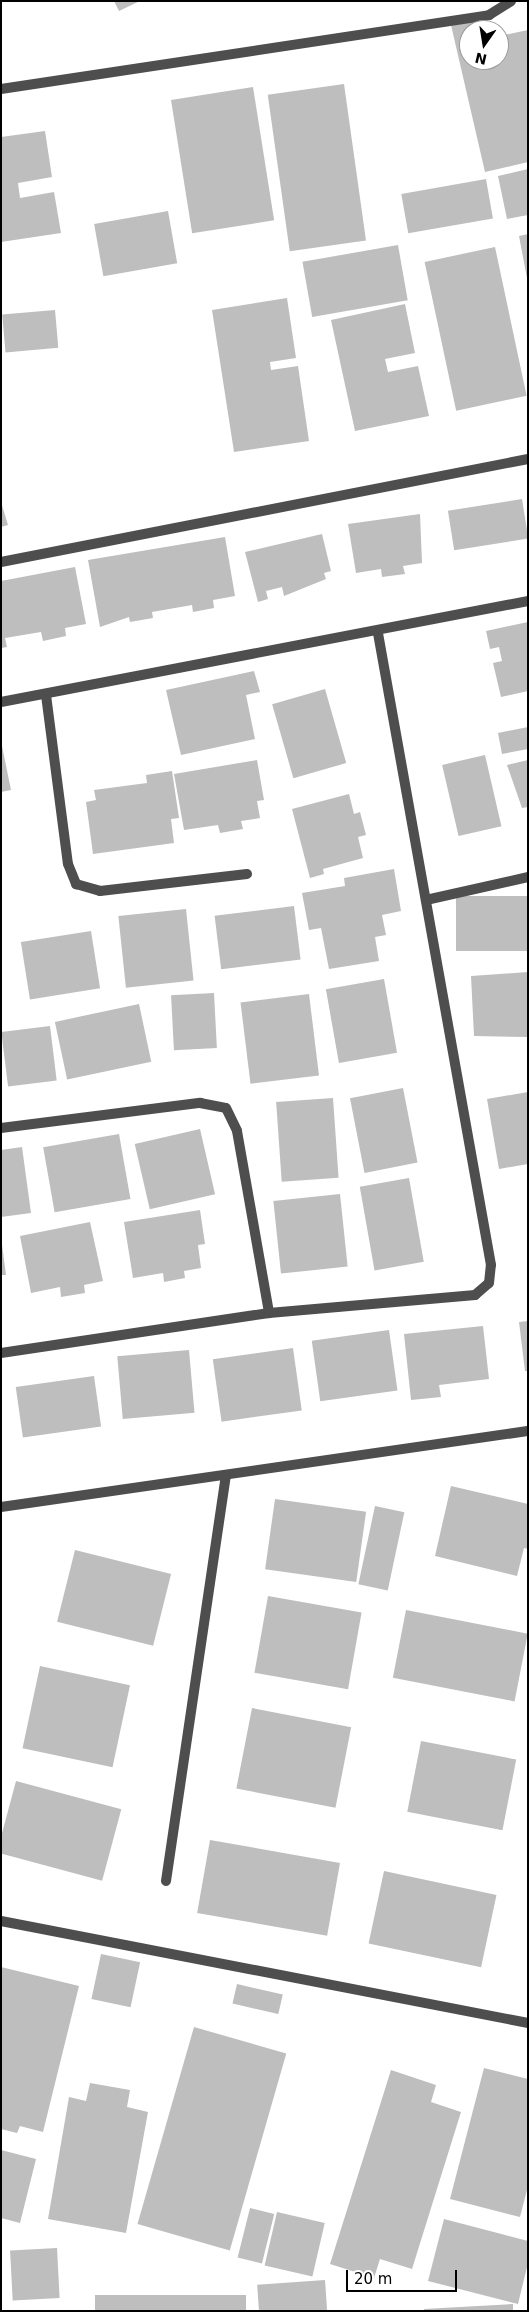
<!DOCTYPE html>
<style>
body{margin:0}
#map{position:relative;width:529px;height:2312px;overflow:hidden;background:#fff;font-family:"DejaVu Sans",sans-serif}
div>[style]{position:absolute}
.building>*{inset:0;background:#bebebe;transform-origin:0 0}
.minor>*{height:10px;margin:-5px;padding:0 5px;transform-origin:5px;border-radius:5px;background:#4e4e4e}
span{translate:-50% -50%;white-space:nowrap;text-align:center;line-height:1.15;-webkit-text-stroke:4px #fff;paint-order:stroke}
.frame{position:absolute;inset:0;border:2px solid #000;pointer-events:none}
.north{position:absolute;left:459px;top:20px;width:50px;height:50px;box-sizing:border-box;background:#fff;border:1px solid #999;border-radius:50%;rotate:193deg;font-size:14px;font-weight:700;line-height:20px;text-align:center;color:#000}
.north::after{content:'';display:block;margin:auto;width:18px;height:22px;background:#000;clip-path:polygon(50% 0,100% 100%,50% 72%,0 100%)}
.scale{position:absolute;left:346px;top:2270px;width:111px;height:22px;box-sizing:border-box;border:2px solid #000;border-top:0;padding-left:6px;font-size:15px;line-height:18px;white-space:nowrap;color:#000;-webkit-text-stroke:4px #fff;paint-order:stroke}
</style>
<div id="map">
<div class="building">
<div style="clip-path:polygon(114px 1px,140px 1px,119px 11px)"></div>
<div style="clip-path:polygon(474px 20px,469px 60px,499px 60px,499px 36px,528px 30px,528px 162px,485px 172px,451px 25px)"></div>
<div style="left:344px;top:84px;width:158px;height:77px;rotate:82deg"></div>
<div style="left:253px;top:87px;width:135px;height:83px;rotate:81deg"></div>
<div style="clip-path:polygon(45px 131px,52px 177px,18px 183px,20px 198px,54px 192px,61px 233px,1px 242px,1px 137px)"></div>
<div style="clip-path:polygon(528px 169px,528px 215px,507px 219px,498px 176px)"></div>
<div style="left:486px;top:179px;width:40px;height:86px;rotate:80deg"></div>
<div style="left:168px;top:211px;width:53px;height:75px;rotate:80deg"></div>
<div style="clip-path:polygon(528px 234px,528px 278px,527px 278px,519px 236px)"></div>
<div style="left:398px;top:245px;width:56px;height:97px;rotate:80deg"></div>
<div style="left:495px;top:247px;width:152px;height:72px;rotate:78deg"></div>
<div style="clip-path:polygon(287px 298px,296px 358px,270px 362px,271px 370px,298px 366px,309px 441px,234px 452px,212px 310px)"></div>
<div style="clip-path:polygon(405px 304px,415px 353px,385px 359px,388px 372px,418px 366px,429px 416px,355px 431px,331px 320px)"></div>
<div style="left:55px;top:310px;width:38px;height:53px;rotate:85deg"></div>
<div style="left:522px;top:499px;width:40px;height:75px;rotate:81deg"></div>
<div style="clip-path:polygon(1px 502px,8px 525px,1px 527px)"></div>
<div style="clip-path:polygon(420px 514px,422px 563px,403px 566px,405px 574px,382px 577px,381px 569px,356px 573px,348px 524px)"></div>
<div style="clip-path:polygon(322px 534px,331px 571px,324px 573px,326px 579px,284px 596px,282px 587px,266px 591px,268px 599px,258px 602px,245px 552px)"></div>
<div style="clip-path:polygon(225px 537px,235px 596px,213px 600px,214px 608px,193px 612px,192px 605px,152px 612px,153px 618px,130px 622px,129px 617px,100px 627px,88px 560px)"></div>
<div style="clip-path:polygon(75px 567px,86px 624px,65px 628px,66px 636px,43px 641px,41px 632px,5px 638px,7px 647px,1px 648px,1px 581px)"></div>
<div style="clip-path:polygon(528px 622px,528px 691px,501px 697px,493px 663px,502px 661px,499px 647px,490px 649px,486px 631px)"></div>
<div style="clip-path:polygon(254px 671px,260px 692px,246px 695px,255px 739px,181px 755px,166px 690px)"></div>
<div style="left:325px;top:689px;width:77px;height:55px;rotate:74deg"></div>
<div style="clip-path:polygon(528px 727px,528px 749px,502px 754px,498px 733px)"></div>
<div style="clip-path:polygon(1px 741px,11px 790px,1px 792px)"></div>
<div style="left:485px;top:755px;width:73px;height:44px;rotate:77deg"></div>
<div style="clip-path:polygon(257px 760px,264px 800px,257px 801px,260px 818px,241px 821px,243px 829px,220px 833px,218px 825px,184px 830px,174px 774px)"></div>
<div style="clip-path:polygon(528px 760px,528px 807px,522px 808px,507px 765px)"></div>
<div style="clip-path:polygon(172px 771px,179px 818px,171px 819px,174px 843px,93px 854px,86px 802px,96px 800px,94px 790px,147px 783px,146px 775px)"></div>
<div style="clip-path:polygon(349px 794px,354px 814px,360px 812px,366px 835px,358px 837px,363px 858px,323px 869px,324px 874px,310px 878px,292px 809px)"></div>
<div style="clip-path:polygon(394px 869px,401px 911px,382px 915px,386px 935px,375px 937px,379px 961px,329px 969px,321px 928px,309px 930px,302px 893px,345px 886px,344px 878px)"></div>
<div style="left:528px;top:896px;width:55px;height:72px;rotate:90deg"></div>
<div style="left:294px;top:906px;width:54px;height:80px;rotate:83deg"></div>
<div style="left:186px;top:909px;width:72px;height:68px;rotate:84deg"></div>
<div style="left:91px;top:931px;width:58px;height:71px;rotate:81deg"></div>
<div style="clip-path:polygon(528px 972px,527px 1037px,474px 1036px,471px 976px)"></div>
<div style="left:384px;top:979px;width:75px;height:59px;rotate:80deg"></div>
<div style="left:214px;top:993px;width:55px;height:43px;rotate:87deg"></div>
<div style="left:309px;top:994px;width:82px;height:69px;rotate:83deg"></div>
<div style="left:139px;top:1004px;width:59px;height:86px;rotate:78deg"></div>
<div style="left:50px;top:1026px;width:55px;height:49px;rotate:83deg"></div>
<div style="left:403px;top:1088px;width:76px;height:54px;rotate:79deg"></div>
<div style="clip-path:polygon(528px 1092px,528px 1164px,499px 1169px,487px 1099px)"></div>
<div style="left:333px;top:1098px;width:80px;height:57px;rotate:86deg"></div>
<div style="left:200px;top:1129px;width:67px;height:67px;rotate:77deg"></div>
<div style="left:119px;top:1134px;width:66px;height:77px;rotate:80deg"></div>
<div style="clip-path:polygon(22px 1147px,31px 1213px,1px 1217px,1px 1150px)"></div>
<div style="left:409px;top:1178px;width:85px;height:50px;rotate:80deg"></div>
<div style="left:340px;top:1194px;width:73px;height:67px;rotate:84deg"></div>
<div style="clip-path:polygon(200px 1210px,205px 1244px,198px 1245px,201px 1268px,184px 1271px,185px 1278px,164px 1282px,163px 1273px,133px 1278px,124px 1222px)"></div>
<div style="clip-path:polygon(90px 1222px,103px 1281px,84px 1285px,85px 1293px,61px 1297px,60px 1287px,31px 1293px,20px 1236px)"></div>
<div style="clip-path:polygon(1px 1237px,6px 1275px,1px 1275px)"></div>
<div style="clip-path:polygon(528px 1321px,528px 1371px,525px 1371px,519px 1322px)"></div>
<div style="clip-path:polygon(483px 1326px,489px 1379px,439px 1385px,441px 1397px,411px 1400px,404px 1334px)"></div>
<div style="left:389px;top:1330px;width:61px;height:78px;rotate:82deg"></div>
<div style="left:293px;top:1348px;width:63px;height:81px;rotate:82deg"></div>
<div style="left:189px;top:1350px;width:63px;height:72px;rotate:85deg"></div>
<div style="left:94px;top:1376px;width:51px;height:79px;rotate:82deg"></div>
<div style="clip-path:polygon(451px 1486px,528px 1504px,528px 1549px,524px 1548px,517px 1576px,435px 1556px)"></div>
<div style="left:275px;top:1499px;width:92px;height:71px;rotate:8deg"></div>
<div style="left:375px;top:1506px;width:30px;height:80px;rotate:12deg"></div>
<div style="left:75px;top:1550px;width:99px;height:74px;rotate:14deg"></div>
<div style="left:268px;top:1596px;width:95px;height:78px;rotate:10deg"></div>
<div style="left:406px;top:1610px;width:124px;height:69px;rotate:11deg"></div>
<div style="left:40px;top:1666px;width:92px;height:84px;rotate:12deg"></div>
<div style="left:252px;top:1708px;width:101px;height:82px;rotate:11deg"></div>
<div style="left:421px;top:1741px;width:97px;height:72px;rotate:11deg"></div>
<div style="left:16px;top:1781px;width:109px;height:74px;rotate:15deg"></div>
<div style="left:210px;top:1840px;width:132px;height:74px;rotate:10deg"></div>
<div style="left:384px;top:1871px;width:115px;height:74px;rotate:12deg"></div>
<div style="left:101px;top:1954px;width:40px;height:46px;rotate:12deg"></div>
<div style="clip-path:polygon(1px 1967px,79px 1986px,43px 2132px,20px 2126px,17px 2133px,1px 2129px)"></div>
<div style="left:237px;top:1984px;width:47px;height:20px;rotate:13deg"></div>
<div style="left:194px;top:2027px;width:96px;height:205px;rotate:16deg"></div>
<div style="clip-path:polygon(484px 2068px,528px 2079px,528px 2186px,520px 2217px,450px 2199px)"></div>
<div style="clip-path:polygon(391px 2070px,436px 2085px,431px 2102px,461px 2112px,412px 2269px,380px 2259px,374px 2278px,330px 2264px)"></div>
<div style="clip-path:polygon(90px 2083px,130px 2090px,127px 2107px,148px 2112px,126px 2233px,48px 2219px,69px 2097px,86px 2101px)"></div>
<div style="clip-path:polygon(1px 2150px,36px 2159px,20px 2223px,1px 2218px)"></div>
<div style="left:250px;top:2208px;width:25px;height:51px;rotate:14deg"></div>
<div style="left:277px;top:2212px;width:49px;height:55px;rotate:13deg"></div>
<div style="clip-path:polygon(444px 2219px,528px 2241px,528px 2263px,518px 2304px,428px 2281px)"></div>
<div style="left:57px;top:2248px;width:50px;height:47px;rotate:87deg"></div>
<div style="left:325px;top:2280px;width:31px;height:68px;rotate:86deg"></div>
<div style="left:246px;top:2295px;width:16px;height:151px;rotate:90deg"></div>
<div style="clip-path:polygon(513px 2304px,513px 2311px,424px 2311px,424px 2309px)"></div>
</div>
<div class="minor">
<div style="left:1px;top:89px;width:494px;rotate:-8.6deg"></div>
<div style="left:489px;top:15px;width:26px;rotate:-32deg"></div>
<div style="left:1px;top:562px;width:537px;rotate:-11.06deg"></div>
<div style="left:46px;top:695px;width:170px;rotate:82.6deg"></div>
<div style="left:68px;top:864px;width:22px;rotate:68deg"></div>
<div style="left:76px;top:884px;width:25px;rotate:16deg"></div>
<div style="left:100px;top:891px;width:148px;rotate:-6.6deg"></div>
<div style="left:1px;top:702px;width:537px;rotate:-10.85deg"></div>
<div style="left:426px;top:900px;width:105px;rotate:-12.7deg"></div>
<div style="left:1px;top:1128px;width:201px;rotate:-7.2deg"></div>
<div style="left:200px;top:1103px;width:26px;rotate:11deg"></div>
<div style="left:226px;top:1108px;width:25px;rotate:64deg"></div>
<div style="left:237px;top:1131px;width:185px;rotate:80deg"></div>
<div style="left:1px;top:1353px;width:271px;rotate:-8.5deg"></div>
<div style="left:269px;top:1313px;width:207px;rotate:-5deg"></div>
<div style="left:475px;top:1295px;width:18px;rotate:-41deg"></div>
<div style="left:489px;top:1283px;width:18px;rotate:-84deg"></div>
<div style="left:491px;top:1265px;width:642px;rotate:-100.14deg"></div>
<div style="left:1px;top:1507px;width:532px;rotate:-8.21deg"></div>
<div style="left:166px;top:1881px;width:410px;rotate:-81.6deg"></div>
<div style="left:1px;top:1921px;width:537px;rotate:10.95deg"></div>
</div>
<div class="frame"></div>
<div class="north">N</div>
<div class="scale">20 m</div>
</div>
